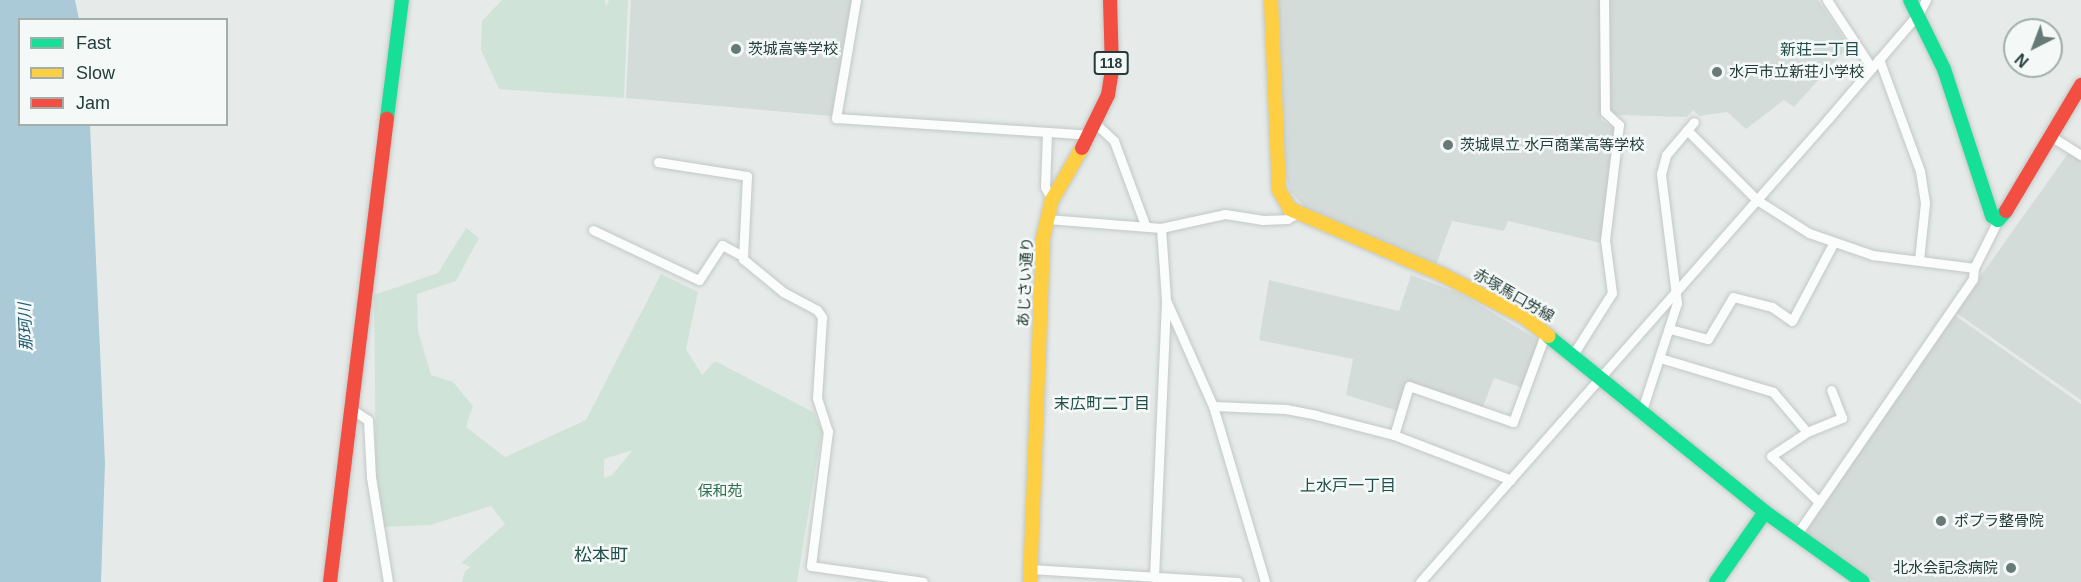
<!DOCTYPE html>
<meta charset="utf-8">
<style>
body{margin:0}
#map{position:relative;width:2081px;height:582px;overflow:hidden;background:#e6ebe9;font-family:Helvetica,"Noto Sans JP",sans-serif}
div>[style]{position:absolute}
.built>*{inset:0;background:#d4dcd9}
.green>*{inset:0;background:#d0e3d8}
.water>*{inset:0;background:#a9cad6}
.roads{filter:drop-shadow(0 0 2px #c3c8c6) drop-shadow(0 0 2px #c3c8c6)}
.street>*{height:9px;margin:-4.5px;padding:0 4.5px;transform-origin:4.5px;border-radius:4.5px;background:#fbfcfc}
.fast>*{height:14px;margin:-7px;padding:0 7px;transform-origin:7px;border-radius:7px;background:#16e098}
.slow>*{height:14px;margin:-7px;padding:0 7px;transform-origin:7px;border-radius:7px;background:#ffcf43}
.jam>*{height:14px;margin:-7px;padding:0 7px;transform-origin:7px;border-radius:7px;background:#f24e42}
.dots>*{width:16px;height:16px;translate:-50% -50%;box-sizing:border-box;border:3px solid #f4f9f7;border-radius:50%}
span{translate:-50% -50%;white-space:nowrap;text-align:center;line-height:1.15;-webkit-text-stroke:5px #f4f9f7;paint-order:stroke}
.shield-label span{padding:2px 4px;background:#f4f9f7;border:2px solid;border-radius:4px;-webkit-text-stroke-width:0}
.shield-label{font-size:14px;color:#243d3a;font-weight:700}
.poi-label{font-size:15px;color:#243d3a}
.left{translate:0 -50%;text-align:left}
.right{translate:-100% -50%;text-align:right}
.street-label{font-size:15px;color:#243d3a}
.park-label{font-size:15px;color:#317253}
.neighbourhood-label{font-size:16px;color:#214f49}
.water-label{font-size:16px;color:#215d76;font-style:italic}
.quarter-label{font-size:18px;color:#214f49}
.legend{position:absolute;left:18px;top:18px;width:210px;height:108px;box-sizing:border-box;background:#f4f9f7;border:2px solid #a1aeab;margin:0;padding:8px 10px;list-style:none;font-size:18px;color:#243d3a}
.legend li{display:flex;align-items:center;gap:12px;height:30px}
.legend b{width:30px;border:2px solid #a1aeab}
.north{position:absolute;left:2003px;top:18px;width:60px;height:60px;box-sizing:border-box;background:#f4f9f7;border:2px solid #a1aeab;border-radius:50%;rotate:222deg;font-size:16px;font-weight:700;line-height:24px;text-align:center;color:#243d3a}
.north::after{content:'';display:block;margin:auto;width:21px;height:27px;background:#687a77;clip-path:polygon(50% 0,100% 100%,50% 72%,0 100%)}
</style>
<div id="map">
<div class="built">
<div style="clip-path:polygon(631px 0,852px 0,832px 116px,626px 98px)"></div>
<div style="clip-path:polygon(1279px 0,1601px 0,1601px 120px,1616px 129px,1601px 243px,1508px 221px,1504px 231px,1452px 221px,1436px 265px,1308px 211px,1290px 191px,1283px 162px)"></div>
<div style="clip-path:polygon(1610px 0,1818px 0,1849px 46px,1794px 107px,1784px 100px,1746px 129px,1727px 112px,1699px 116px,1693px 110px,1687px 117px,1615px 115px,1609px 110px)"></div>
<div style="clip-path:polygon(2069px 152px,2081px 160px,2081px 400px,1955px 312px)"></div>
<div style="clip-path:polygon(1411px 275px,1461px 294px,1540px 341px,1523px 388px,1494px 378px,1482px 409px,1408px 382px,1398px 411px,1346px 395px,1353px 359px,1259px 340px,1269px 280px,1399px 311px)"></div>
<div style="clip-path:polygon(1953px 314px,2081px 404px,2081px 582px,1875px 582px,1804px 532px)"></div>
</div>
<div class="green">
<div style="clip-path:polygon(502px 0,605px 0,606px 7px,609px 0,628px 0,624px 98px,499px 89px,481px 50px,482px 21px)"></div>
<div style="clip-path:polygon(evenodd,466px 228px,479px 238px,456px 281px,417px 294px,418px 331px,431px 375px,453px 382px,473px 406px,466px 427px,505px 457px,586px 420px,661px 274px,698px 292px,686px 349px,702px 375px,715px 361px,813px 412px,822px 430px,797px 582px,462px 582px,465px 571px,471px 567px,461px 563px,505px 524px,491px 506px,430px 525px,383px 527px,376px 473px,374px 295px,438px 273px,466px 228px,633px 450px,612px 475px,604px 478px,604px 459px,633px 450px)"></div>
</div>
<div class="water">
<div style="clip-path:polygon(0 0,75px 0,79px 19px,20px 20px,20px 124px,90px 125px,105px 463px,101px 582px,0 582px)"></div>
</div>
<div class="roads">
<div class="street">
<div style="left:856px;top:0;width:120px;rotate:99.6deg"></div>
<div style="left:836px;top:118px;width:254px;rotate:3.8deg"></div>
<div style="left:1827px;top:0;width:80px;rotate:56.7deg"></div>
<div style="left:1879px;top:59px;width:119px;rotate:69.9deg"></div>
<div style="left:1920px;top:171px;width:32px;rotate:81deg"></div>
<div style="left:1925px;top:203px;width:57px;rotate:96deg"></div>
<div style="left:1096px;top:124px;width:25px;rotate:43deg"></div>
<div style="left:1114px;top:141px;width:90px;rotate:69.7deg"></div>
<div style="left:1687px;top:130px;width:99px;rotate:45deg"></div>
<div style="left:1757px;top:200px;width:62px;rotate:32.4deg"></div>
<div style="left:1809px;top:233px;width:68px;rotate:19deg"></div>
<div style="left:1873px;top:255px;width:102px;rotate:7.3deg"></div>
<div style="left:1047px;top:133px;width:54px;rotate:92.1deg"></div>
<div style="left:1045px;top:187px;width:15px;rotate:62deg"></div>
<div style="left:2052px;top:137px;width:34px;rotate:32deg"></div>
<div style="left:658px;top:162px;width:90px;rotate:8.9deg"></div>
<div style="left:747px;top:176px;width:83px;rotate:92.8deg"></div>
<div style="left:743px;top:259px;width:52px;rotate:39.5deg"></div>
<div style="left:783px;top:292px;width:38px;rotate:28deg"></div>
<div style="left:817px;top:310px;width:9px;rotate:54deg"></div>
<div style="left:822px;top:317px;width:81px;rotate:93.5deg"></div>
<div style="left:817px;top:398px;width:35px;rotate:72deg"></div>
<div style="left:828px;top:431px;width:136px;rotate:97.2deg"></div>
<div style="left:811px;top:566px;width:113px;rotate:8.1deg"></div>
<div style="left:1047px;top:219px;width:114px;rotate:4.5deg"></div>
<div style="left:1161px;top:228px;width:66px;rotate:-12.3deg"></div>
<div style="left:1225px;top:214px;width:37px;rotate:9deg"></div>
<div style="left:1262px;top:220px;width:25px;rotate:-2deg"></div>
<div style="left:1287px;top:219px;width:10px;rotate:-29deg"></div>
<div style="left:1161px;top:228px;width:72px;rotate:86deg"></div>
<div style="left:1166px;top:300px;width:116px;rotate:66.1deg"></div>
<div style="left:1213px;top:406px;width:184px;rotate:73.5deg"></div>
<div style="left:593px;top:230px;width:117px;rotate:25.3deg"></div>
<div style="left:699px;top:280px;width:42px;rotate:-56.7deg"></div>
<div style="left:722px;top:245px;width:24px;rotate:28deg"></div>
<div style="left:1670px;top:329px;width:39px;rotate:15deg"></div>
<div style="left:1708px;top:339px;width:49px;rotate:-59.2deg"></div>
<div style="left:1733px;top:297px;width:40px;rotate:14.4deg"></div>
<div style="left:1772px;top:307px;width:24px;rotate:35deg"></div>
<div style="left:1792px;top:321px;width:87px;rotate:-62deg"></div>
<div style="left:1574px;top:353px;width:71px;rotate:-57.7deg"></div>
<div style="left:1612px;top:293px;width:53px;rotate:-97.5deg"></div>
<div style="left:1605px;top:240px;width:116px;rotate:-83.1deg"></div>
<div style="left:1619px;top:125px;width:19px;rotate:-137deg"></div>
<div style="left:1605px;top:112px;width:112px;rotate:-90.5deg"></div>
<div style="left:1660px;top:358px;width:118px;rotate:16.7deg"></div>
<div style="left:1773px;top:392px;width:52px;rotate:49.6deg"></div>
<div style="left:1213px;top:406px;width:73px;rotate:2.4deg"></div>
<div style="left:1286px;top:409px;width:31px;rotate:11deg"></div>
<div style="left:1316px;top:415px;width:81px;rotate:14.4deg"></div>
<div style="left:1394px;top:435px;width:125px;rotate:21deg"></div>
<div style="left:351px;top:409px;width:20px;rotate:33deg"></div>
<div style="left:368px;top:420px;width:57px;rotate:87deg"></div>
<div style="left:371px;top:477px;width:106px;rotate:80.8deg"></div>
<div style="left:1642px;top:410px;width:113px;rotate:-71.9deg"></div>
<div style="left:1677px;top:303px;width:130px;rotate:-97.1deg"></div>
<div style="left:1661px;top:174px;width:20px;rotate:-75deg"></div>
<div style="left:1666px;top:155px;width:43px;rotate:-49.7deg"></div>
<div style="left:1394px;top:435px;width:51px;rotate:-73deg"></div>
<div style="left:1409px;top:386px;width:110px;rotate:19.1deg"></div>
<div style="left:1513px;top:422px;width:96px;rotate:-69.9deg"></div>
<div style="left:1819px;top:502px;width:66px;rotate:-136.2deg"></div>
<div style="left:1771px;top:456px;width:43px;rotate:-33.7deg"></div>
<div style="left:1807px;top:432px;width:38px;rotate:-22deg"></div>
<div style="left:1842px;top:418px;width:30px;rotate:-111deg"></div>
<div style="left:1797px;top:534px;width:310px;rotate:-55.4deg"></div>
<div style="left:1973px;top:279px;width:11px;rotate:-85deg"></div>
<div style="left:1974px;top:268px;width:54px;rotate:-63.4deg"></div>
<div style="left:1031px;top:569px;width:207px;rotate:3.6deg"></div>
<div style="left:1154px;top:577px;width:274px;rotate:-87.5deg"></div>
<div style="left:1420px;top:582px;width:617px;rotate:-48.61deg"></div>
<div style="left:1828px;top:119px;width:140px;rotate:-49.4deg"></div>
<div style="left:1919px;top:13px;width:15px;rotate:-62deg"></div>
</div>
<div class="fast">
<div style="left:1910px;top:0;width:77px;rotate:63.8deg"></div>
<div style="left:1944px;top:69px;width:155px;rotate:71.9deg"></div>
<div style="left:1992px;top:216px;width:7px;rotate:34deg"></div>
<div style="left:1998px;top:220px;width:12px;rotate:-48deg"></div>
<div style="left:387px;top:118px;width:119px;rotate:-82.8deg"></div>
<div style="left:1548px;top:336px;width:279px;rotate:39deg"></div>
<div style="left:1765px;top:512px;width:120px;rotate:35.5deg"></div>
<div style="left:1716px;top:582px;width:85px;rotate:-55deg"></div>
</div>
<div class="slow">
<div style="left:1271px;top:0;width:190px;rotate:87.6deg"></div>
<div style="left:1279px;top:190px;width:22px;rotate:60deg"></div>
<div style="left:1290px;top:209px;width:167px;rotate:23.3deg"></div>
<div style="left:1443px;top:275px;width:91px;rotate:27.4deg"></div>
<div style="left:1524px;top:317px;width:31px;rotate:38deg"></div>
<div style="left:1030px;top:582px;width:344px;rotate:-87.8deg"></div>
<div style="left:1043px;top:238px;width:39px;rotate:-77deg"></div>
<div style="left:1052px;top:200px;width:60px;rotate:-60deg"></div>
</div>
<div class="jam">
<div style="left:1082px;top:148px;width:59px;rotate:-63.9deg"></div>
<div style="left:1108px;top:95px;width:25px;rotate:-81deg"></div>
<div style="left:1112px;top:70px;width:70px;rotate:-91.6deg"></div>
<div style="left:2006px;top:211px;width:147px;rotate:-59.2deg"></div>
<div style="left:330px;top:582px;width:467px;rotate:-83deg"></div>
</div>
</div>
<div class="dots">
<div style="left:736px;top:49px;background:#687a77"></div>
<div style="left:1717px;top:72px;background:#687a77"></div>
<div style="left:1448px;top:145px;background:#687a77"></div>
<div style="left:1941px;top:521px;background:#687a77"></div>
<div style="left:2011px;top:568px;background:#687a77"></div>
</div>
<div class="shield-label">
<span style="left:1111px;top:63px">118</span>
</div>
<div class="poi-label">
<span class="left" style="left:748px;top:49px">茨城高等学校</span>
<span class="left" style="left:1729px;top:72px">水戸市立新荘小学校</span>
<span class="left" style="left:1460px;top:145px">茨城県立 水戸商業高等学校</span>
<span class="left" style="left:1954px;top:521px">ポプラ整骨院</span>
<span class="right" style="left:1998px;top:568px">北水会記念病院</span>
</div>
<div class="street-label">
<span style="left:1025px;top:282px;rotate:-87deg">あじさい通り</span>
<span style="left:1514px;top:295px;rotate:30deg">赤塚馬口労線</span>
</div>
<div class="park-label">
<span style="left:720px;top:491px">保和苑</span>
</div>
<div class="neighbourhood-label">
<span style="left:1820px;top:50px">新荘二丁目</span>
<span style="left:1102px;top:404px">末広町二丁目</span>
<span style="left:1348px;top:486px">上水戸一丁目</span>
</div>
<div class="water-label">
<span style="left:26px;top:327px;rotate:-92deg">那珂川</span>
</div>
<div class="quarter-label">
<span style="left:601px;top:555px">松本町</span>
</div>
<ul class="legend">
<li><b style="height:8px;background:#16e098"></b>Fast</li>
<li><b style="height:8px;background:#ffcf43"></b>Slow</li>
<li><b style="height:8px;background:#f24e42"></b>Jam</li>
</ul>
<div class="north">N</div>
</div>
